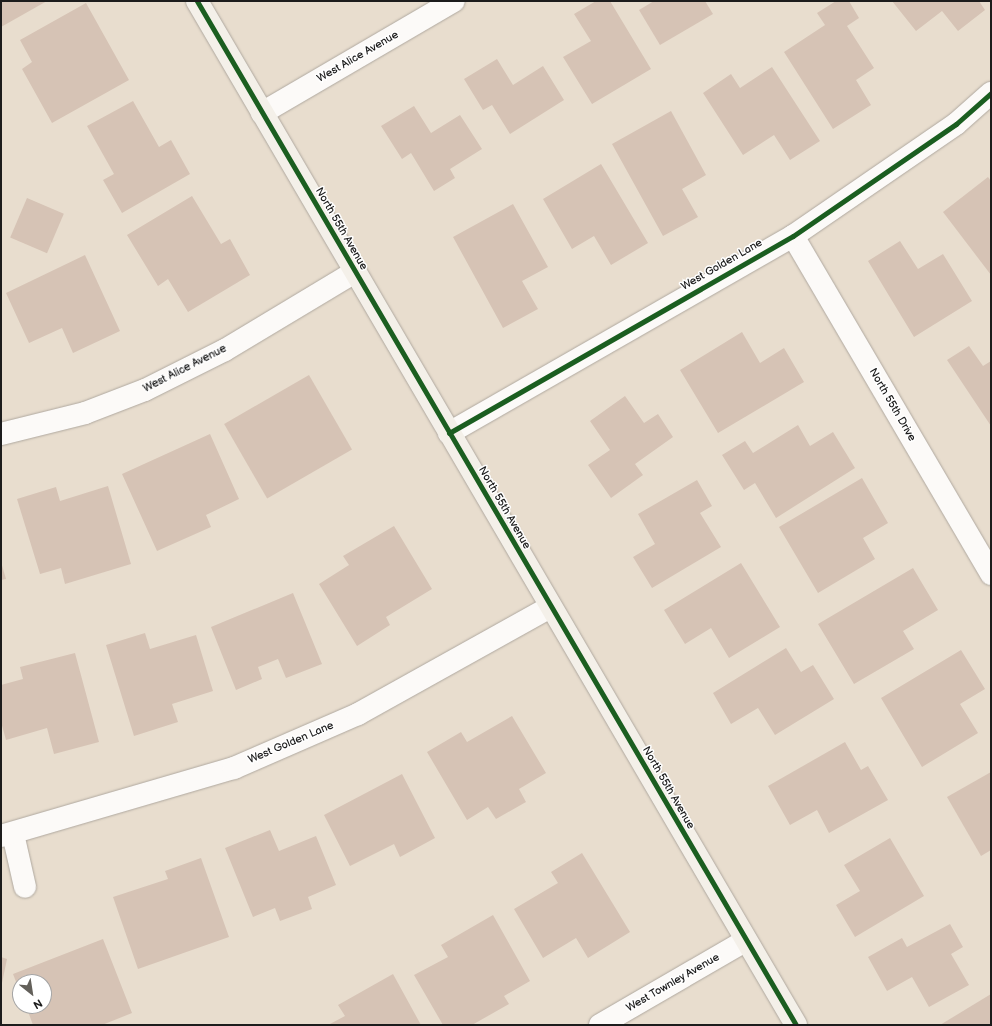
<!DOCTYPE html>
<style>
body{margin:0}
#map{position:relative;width:992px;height:1026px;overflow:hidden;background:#e8ddce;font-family:"Balsamiq Sans",sans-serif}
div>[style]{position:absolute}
.building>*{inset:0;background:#d6c3b5;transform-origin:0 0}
.roads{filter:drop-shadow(0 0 1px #afa89f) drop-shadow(0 0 1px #afa89f)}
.street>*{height:22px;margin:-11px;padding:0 11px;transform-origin:11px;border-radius:11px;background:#fcfaf8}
.secondary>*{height:22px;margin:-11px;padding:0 11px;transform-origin:11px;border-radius:11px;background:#f4f0e9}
.cycleway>*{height:5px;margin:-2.5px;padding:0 2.5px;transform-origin:2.5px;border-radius:2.5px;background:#1b5e20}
span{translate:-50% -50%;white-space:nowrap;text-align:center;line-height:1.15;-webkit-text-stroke:3px #fff;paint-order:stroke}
.street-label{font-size:11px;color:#1c1c1c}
.frame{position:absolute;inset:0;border:2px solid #1c1c1c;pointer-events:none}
.north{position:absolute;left:12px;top:974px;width:40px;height:40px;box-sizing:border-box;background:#fff;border:1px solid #a4a4a4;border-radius:50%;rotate:150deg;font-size:11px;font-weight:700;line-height:16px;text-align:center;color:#1c1c1c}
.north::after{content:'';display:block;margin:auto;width:14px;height:18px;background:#63605a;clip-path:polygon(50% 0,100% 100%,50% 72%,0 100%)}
</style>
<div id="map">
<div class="building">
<div style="clip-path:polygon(1px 1px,47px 1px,1px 27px)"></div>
<div style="clip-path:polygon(596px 1px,610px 1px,651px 69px,592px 104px,563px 57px,591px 41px,574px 14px)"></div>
<div style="clip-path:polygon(654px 1px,705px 1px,713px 14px,660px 45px,639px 10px)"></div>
<div style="clip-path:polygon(836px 1px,849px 1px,859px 18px,847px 26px,874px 68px,856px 80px,871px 105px,833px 129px,784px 52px,825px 25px,817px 13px)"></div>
<div style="clip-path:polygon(892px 1px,979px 1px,985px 10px,958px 31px,942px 11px,916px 31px)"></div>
<div style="clip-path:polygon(86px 3px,129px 80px,52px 123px,22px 69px,32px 62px,20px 40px)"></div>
<div style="clip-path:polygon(497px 59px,513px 85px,543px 66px,564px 100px,510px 134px,492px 105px,483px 110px,464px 79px)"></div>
<div style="clip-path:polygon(772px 67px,820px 141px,790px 160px,774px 135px,743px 155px,703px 93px,731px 74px,740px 88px)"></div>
<div style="clip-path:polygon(133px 101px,159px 147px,171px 140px,190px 174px,122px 213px,103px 180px,114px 174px,87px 126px)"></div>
<div style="clip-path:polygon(414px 106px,431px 133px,460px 115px,482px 149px,450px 169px,455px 178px,434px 191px,411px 153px,402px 159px,381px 126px)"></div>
<div style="clip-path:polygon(671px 111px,706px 175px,682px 189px,698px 217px,663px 236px,612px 144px)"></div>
<div style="clip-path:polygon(601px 164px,648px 243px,611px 265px,594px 236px,572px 249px,543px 199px)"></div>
<div style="clip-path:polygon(988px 177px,991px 181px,991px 275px,943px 212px)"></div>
<div style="clip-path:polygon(192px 196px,221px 244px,230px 239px,250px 275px,188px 312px,168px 279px,158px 286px,127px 235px)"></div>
<div style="left:27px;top:198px;width:40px;height:43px;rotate:23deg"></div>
<div style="clip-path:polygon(513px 204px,548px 267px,522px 281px,538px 309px,503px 328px,453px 237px)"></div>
<div style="clip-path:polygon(900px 241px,918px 269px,943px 254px,972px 301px,914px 337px,868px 261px)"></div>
<div style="clip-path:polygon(85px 255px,120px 331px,73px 353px,62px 328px,29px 343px,6px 293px)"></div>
<div style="clip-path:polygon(742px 332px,760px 363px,784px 348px,804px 382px,718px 433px,680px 370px)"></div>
<div style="clip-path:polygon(969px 346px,983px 366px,991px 361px,991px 426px,947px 360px)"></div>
<div style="left:309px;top:375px;width:86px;height:98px;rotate:60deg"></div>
<div style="clip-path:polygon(625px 396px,644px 423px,658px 414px,673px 437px,635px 464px,643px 475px,611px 498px,588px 465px,610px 450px,590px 421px)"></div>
<div style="clip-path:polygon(798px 425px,810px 446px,833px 432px,855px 468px,776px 518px,755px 483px,744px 490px,722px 455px,745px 441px,753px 453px)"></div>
<div style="clip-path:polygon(210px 434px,239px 499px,206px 515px,211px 527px,157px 551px,122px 474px)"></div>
<div style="clip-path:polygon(862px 478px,888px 523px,863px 538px,875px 559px,818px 593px,779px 527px)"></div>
<div style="clip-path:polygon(697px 480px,712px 506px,700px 513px,721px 547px,652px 588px,633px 557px,655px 544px,638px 514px)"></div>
<div style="clip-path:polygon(108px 486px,131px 564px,65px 584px,61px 568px,40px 574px,17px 499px,56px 487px,60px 501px)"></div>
<div style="clip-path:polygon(394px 526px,432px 589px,386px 617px,390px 625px,357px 646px,319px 584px,349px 565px,343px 556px)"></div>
<div style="clip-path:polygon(1px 562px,6px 579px,1px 580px)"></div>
<div style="clip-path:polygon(741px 563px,780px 627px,729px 658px,711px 628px,685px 644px,664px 610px)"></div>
<div style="clip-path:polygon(913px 568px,938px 610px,903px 631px,914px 649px,854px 684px,818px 624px)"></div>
<div style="clip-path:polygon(293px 593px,322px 664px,286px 678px,278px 659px,258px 667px,262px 679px,236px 690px,211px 627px)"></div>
<div style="clip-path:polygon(145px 633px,150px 649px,196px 635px,213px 691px,172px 704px,178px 722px,134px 736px,106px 645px)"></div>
<div style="clip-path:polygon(786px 648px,801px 672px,813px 665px,834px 699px,775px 735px,758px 708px,731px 724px,713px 693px)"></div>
<div style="clip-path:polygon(961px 650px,985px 689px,960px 704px,978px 733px,922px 767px,881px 698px)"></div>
<div style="clip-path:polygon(75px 653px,99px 742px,54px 754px,47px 728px,6px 740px,1px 722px,1px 685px,23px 679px,20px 667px)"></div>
<div style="clip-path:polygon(512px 716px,546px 773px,519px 789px,526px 802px,496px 819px,488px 807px,467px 820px,427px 752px,461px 732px,467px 742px)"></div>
<div style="clip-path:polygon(845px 742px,861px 770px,868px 766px,888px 800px,829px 833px,817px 810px,790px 825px,768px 786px)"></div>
<div style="clip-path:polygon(991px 772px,991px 850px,981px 856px,947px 797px)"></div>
<div style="clip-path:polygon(402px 774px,435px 838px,400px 857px,394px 844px,350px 866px,324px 815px)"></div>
<div style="clip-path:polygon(270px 830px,279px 851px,316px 836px,336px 885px,308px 897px,312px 909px,280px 921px,275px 908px,253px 917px,225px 848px)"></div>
<div style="clip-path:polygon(890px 838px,924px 896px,855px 937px,836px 905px,860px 891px,844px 865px)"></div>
<div style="clip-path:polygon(582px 853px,630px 932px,588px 958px,576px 938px,543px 958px,514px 909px,558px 883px,551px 872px)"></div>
<div style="clip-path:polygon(201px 858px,229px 937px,138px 969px,113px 897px,168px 879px,165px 871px)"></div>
<div style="clip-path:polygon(493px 915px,530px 981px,504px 996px,509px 1004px,472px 1025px,443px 1025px,414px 975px,448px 957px,441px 945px)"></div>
<div style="clip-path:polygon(950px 924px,963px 947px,951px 954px,969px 985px,929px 1007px,912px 977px,887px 991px,868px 957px,902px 938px,907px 947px)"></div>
<div style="clip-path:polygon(103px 939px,132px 1013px,102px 1025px,33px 1025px,26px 1006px,44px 1006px,44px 982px,20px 982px,20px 992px,13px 974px)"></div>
<div style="clip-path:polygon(1px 957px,7px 959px,2px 983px,1px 983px)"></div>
<div style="clip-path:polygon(393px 974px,421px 1025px,328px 1025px,345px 1016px,338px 1005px)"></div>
<div style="clip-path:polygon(991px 994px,991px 1025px,940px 1025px)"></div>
</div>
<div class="roads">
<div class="street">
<div style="left:262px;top:113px;width:222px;rotate:-30.3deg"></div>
<div style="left:793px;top:236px;width:392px;rotate:59.6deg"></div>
<div style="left:449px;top:433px;width:396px;rotate:-29.8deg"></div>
<div style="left:793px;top:236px;width:198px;rotate:-34.5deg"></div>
<div style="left:956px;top:124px;width:47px;rotate:-41.5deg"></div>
<div style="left:1px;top:434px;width:87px;rotate:-14deg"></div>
<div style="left:85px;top:413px;width:64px;rotate:-21deg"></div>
<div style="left:145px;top:390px;width:89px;rotate:-26.6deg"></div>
<div style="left:225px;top:350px;width:152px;rotate:-31deg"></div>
<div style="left:13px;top:834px;width:54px;rotate:77.2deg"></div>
<div style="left:1px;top:836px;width:243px;rotate:-16.3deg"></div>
<div style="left:234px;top:768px;width:135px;rotate:-23.5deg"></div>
<div style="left:358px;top:714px;width:220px;rotate:-29.1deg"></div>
<div style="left:600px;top:1025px;width:168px;rotate:-30.1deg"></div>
</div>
<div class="secondary">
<div style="left:197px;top:1px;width:1186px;rotate:59.67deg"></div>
</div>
</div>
<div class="cycleway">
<div style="left:197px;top:1px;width:1186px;rotate:59.67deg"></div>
<div style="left:449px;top:433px;width:396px;rotate:-29.8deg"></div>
<div style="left:793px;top:236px;width:198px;rotate:-34.5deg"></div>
<div style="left:956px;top:124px;width:47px;rotate:-41.5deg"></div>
</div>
<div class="street-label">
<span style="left:358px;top:57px;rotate:-30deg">West Alice Avenue</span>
<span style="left:341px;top:229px;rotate:60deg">North 55th Avenue</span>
<span style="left:722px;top:265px;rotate:-30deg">West Golden Lane</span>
<span style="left:185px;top:369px;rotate:-27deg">West Alice Avenue</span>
<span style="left:892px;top:405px;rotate:60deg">North 55th Drive</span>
<span style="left:504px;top:508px;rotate:60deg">North 55th Avenue</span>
<span style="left:291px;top:743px;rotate:-23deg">West Golden Lane</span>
<span style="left:668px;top:788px;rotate:60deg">North 55th Avenue</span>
<span style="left:673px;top:983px;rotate:-30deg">West Townley Avenue</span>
</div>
<div class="frame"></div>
<div class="north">N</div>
</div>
